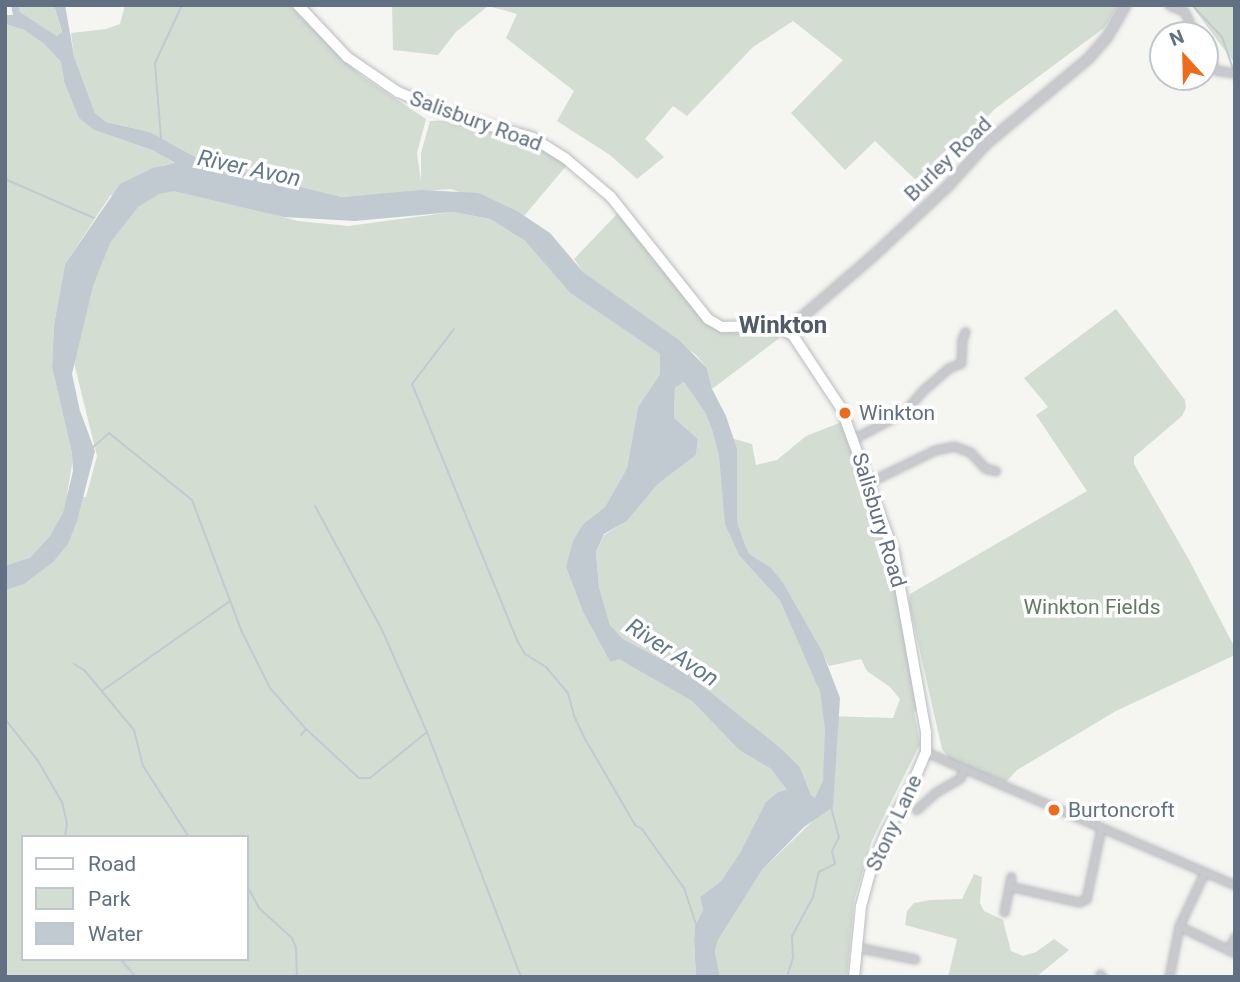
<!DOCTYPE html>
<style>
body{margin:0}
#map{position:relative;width:1240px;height:982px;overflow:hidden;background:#f5f5f1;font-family:Roboto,sans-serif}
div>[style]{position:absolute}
.green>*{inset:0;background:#d4ddd2}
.water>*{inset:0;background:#c2cad1}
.stream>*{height:2px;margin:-1px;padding:0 1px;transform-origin:1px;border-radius:1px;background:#c2cad1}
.roads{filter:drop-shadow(0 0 2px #b9bcc1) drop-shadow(0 0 2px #b9bcc1)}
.minor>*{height:7px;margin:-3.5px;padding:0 3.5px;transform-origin:3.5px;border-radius:3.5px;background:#c7c9cd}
.tertiary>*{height:9px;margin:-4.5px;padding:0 4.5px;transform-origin:4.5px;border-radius:4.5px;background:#c7c9cd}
.secondary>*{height:10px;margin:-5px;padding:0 5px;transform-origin:5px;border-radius:5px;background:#fff}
.dots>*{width:19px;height:19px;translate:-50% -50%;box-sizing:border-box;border:4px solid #fff;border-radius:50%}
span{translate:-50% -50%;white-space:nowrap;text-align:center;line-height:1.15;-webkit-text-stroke:7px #fff;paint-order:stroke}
.street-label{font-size:21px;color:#627084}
.poi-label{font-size:21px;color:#627084}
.left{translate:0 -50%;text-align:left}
.park-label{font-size:21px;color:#637b62}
.water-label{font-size:23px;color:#637988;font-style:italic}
.quarter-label{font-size:24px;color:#515a69;font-weight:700}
.frame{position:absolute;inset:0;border:7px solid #627084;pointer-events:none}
.legend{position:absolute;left:21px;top:835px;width:228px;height:126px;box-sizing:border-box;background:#fff;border:2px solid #c0c6ce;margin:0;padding:9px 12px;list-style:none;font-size:21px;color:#627084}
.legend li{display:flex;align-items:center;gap:14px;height:35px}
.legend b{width:35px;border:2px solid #c0c6ce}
.north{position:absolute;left:1149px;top:21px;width:70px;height:70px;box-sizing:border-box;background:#fff;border:2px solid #c0c6ce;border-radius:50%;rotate:338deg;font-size:19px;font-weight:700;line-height:28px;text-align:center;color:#627084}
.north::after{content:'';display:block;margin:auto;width:24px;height:32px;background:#ed6b19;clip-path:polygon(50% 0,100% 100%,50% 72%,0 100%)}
</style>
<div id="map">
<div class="green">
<div style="clip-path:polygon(19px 5px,54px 5px,62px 33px,57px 36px,20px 12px)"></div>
<div style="clip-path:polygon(125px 5px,289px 5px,360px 75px,426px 119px,417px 153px,421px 181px,421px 153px,430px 121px,454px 120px,525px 140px,567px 165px,524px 216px,451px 189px,342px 197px,208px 164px,150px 132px,106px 122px,95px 113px,74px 56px,71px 33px,106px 29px,120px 24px)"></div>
<div style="clip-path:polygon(392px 5px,1119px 5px,1104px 28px,996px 108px,919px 183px,875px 141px,845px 170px,791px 113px,843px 60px,793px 21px,753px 47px,687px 116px,673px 106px,645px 139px,664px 157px,637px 179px,610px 155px,557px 121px,574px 91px,506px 38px,517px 14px,488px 6px,456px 32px,438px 55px,393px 50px)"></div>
<div style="clip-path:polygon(1191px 5px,1235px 5px,1235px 60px,1233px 61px)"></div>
<div style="clip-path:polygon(evenodd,5px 24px,24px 30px,44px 44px,61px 62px,64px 81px,94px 130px,152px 150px,176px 164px,164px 165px,110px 196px,65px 264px,54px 325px,52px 367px,73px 459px,67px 495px,86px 497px,97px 456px,74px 363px,85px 295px,108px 236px,139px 202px,169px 186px,298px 221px,348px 226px,453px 212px,490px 219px,525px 241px,570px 293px,660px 354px,660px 374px,638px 407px,627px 468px,605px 507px,583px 524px,566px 567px,583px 612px,610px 662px,619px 658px,692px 701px,739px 750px,771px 769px,787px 790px,767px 802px,741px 851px,721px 881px,700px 897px,703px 910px,695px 926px,694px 940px,696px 977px,5px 977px,5px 24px,23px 837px,247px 837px,247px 959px,23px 959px,23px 837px)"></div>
<div style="clip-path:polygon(618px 213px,707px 322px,723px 332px,782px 336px,712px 389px,707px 368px,696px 355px,583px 272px,574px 259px)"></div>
<div style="clip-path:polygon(1116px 309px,1185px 400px,1186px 408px,1182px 416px,1134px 457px,1134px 464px,1188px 558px,1235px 648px,1235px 655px,1116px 711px,1017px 770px,1006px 782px,950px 760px,942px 749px,909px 603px,910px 594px,1087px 491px,1036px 415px,1048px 407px,1024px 378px)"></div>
<div style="clip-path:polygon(evenodd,684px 382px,706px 414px,713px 433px,752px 444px,756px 465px,777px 460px,806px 436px,842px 422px,889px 551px,919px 710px,914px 712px,920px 744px,872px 840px,854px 901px,847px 977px,720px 977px,715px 951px,718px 940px,762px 870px,822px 812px,811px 795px,800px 767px,782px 749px,684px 671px,623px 639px,610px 625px,599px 587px,596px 552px,604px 535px,627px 521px,658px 484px,696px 455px,698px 439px,674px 418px,675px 388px,684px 382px,814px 637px,829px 666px,861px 659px,867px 671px,890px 687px,900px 699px,893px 718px,824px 716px,820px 692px,800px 640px,814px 637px)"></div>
<div style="clip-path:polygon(974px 874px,982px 877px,980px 903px,984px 911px,1003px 920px,1011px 951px,1023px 956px,1036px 952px,1054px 939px,1069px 950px,1036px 977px,948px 977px,957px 939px,905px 925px,907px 911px,914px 903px,930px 900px,962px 899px)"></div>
</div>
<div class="water">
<div style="clip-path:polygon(evenodd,11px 5px,19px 5px,20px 12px,57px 36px,62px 32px,54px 5px,65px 5px,74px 56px,95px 113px,106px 122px,150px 132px,208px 164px,342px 197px,422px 190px,479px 193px,517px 211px,550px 233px,583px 272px,679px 340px,707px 368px,712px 389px,726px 416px,737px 449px,737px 522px,743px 540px,749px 554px,771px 568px,783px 583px,822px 651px,840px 698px,833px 807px,804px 827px,762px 870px,718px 940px,715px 951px,720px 977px,696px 977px,694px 940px,695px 926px,703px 910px,700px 897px,721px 881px,741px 851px,766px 802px,778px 792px,787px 790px,771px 769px,739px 750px,692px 701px,619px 659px,610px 662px,583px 612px,566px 567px,573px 541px,583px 524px,605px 507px,627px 468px,638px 407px,660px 374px,660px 354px,570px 293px,525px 241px,490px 219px,453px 212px,355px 221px,284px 217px,174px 191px,159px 194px,138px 207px,110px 243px,93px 286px,72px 374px,80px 411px,95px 451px,77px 521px,68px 544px,53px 562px,24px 584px,5px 590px,5px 566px,30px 558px,50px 536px,63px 513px,73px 471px,72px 454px,52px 367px,54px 325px,65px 264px,120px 184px,153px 168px,175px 163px,152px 150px,94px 130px,79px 118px,64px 81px,61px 62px,44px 44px,24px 30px,5px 24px,5px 15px,13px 15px,11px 5px,684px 382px,706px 414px,713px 433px,719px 455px,725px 524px,739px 555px,780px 600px,820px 692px,825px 729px,823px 781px,815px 798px,811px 795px,800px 767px,782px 749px,684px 671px,623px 639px,610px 625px,599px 587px,596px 552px,604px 534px,627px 521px,658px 484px,696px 455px,698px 439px,674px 418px,675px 388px,684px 382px)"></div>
</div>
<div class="stream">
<div style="left:1192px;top:5px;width:44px;rotate:46.8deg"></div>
<div style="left:1222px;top:37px;width:36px;rotate:71deg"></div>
<div style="left:1234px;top:76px;width:29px;rotate:88deg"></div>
<div style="left:161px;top:138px;width:75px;rotate:-94.6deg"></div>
<div style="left:155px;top:63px;width:64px;rotate:-65deg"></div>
<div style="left:5px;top:179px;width:97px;rotate:23.7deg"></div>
<div style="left:454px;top:329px;width:69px;rotate:127.4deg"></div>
<div style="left:412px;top:384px;width:279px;rotate:67.7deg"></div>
<div style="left:518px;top:642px;width:14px;rotate:60deg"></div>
<div style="left:525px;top:654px;width:25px;rotate:32deg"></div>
<div style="left:546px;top:667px;width:34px;rotate:50deg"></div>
<div style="left:568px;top:693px;width:24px;rotate:75deg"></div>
<div style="left:574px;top:716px;width:25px;rotate:64deg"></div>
<div style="left:585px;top:739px;width:99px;rotate:59.8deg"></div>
<div style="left:635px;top:825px;width:8px;rotate:30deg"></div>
<div style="left:642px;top:829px;width:72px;rotate:54.6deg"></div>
<div style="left:684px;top:888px;width:41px;rotate:71.6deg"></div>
<div style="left:92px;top:448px;width:23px;rotate:-41deg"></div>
<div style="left:109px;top:433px;width:107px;rotate:38.9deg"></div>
<div style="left:192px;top:500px;width:141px;rotate:69.3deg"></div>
<div style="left:242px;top:632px;width:63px;rotate:63.4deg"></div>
<div style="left:270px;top:688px;width:55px;rotate:48.7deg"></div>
<div style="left:306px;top:729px;width:72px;rotate:42.8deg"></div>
<div style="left:359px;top:778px;width:11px"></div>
<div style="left:370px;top:778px;width:73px;rotate:-38.9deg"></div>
<div style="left:315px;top:506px;width:141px;rotate:61.6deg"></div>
<div style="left:382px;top:630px;width:111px;rotate:66.2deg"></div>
<div style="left:427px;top:732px;width:262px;rotate:69deg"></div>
<div style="left:74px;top:664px;width:13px;rotate:32deg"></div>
<div style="left:85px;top:671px;width:77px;rotate:50.3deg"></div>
<div style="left:134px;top:730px;width:37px;rotate:76deg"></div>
<div style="left:143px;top:766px;width:85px;rotate:57.1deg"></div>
<div style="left:103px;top:690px;width:155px;rotate:-35deg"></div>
<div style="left:5px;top:719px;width:53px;rotate:51.8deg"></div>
<div style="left:38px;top:761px;width:48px;rotate:59.7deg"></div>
<div style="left:62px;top:802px;width:22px;rotate:77deg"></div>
<div style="left:67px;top:823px;width:14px;rotate:98deg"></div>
<div style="left:301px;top:735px;width:8px;rotate:-50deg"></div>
<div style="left:247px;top:886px;width:26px;rotate:61deg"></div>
<div style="left:260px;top:909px;width:43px;rotate:42.2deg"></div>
<div style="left:292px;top:938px;width:11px;rotate:68deg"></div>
<div style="left:296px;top:948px;width:29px;rotate:88deg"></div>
<div style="left:120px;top:959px;width:24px;rotate:48deg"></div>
<div style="left:787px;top:977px;width:21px;rotate:-73deg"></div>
<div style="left:793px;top:957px;width:21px;rotate:-93deg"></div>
<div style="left:792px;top:936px;width:44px;rotate:-61.7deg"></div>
<div style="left:813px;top:897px;width:26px;rotate:-77deg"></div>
<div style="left:819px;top:872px;width:18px;rotate:-27deg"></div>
<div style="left:835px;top:864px;width:13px;rotate:-103deg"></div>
<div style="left:832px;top:851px;width:16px;rotate:-63deg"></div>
<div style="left:839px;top:837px;width:31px;rotate:-105deg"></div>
</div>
<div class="roads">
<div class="minor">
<div style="left:1169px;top:5px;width:16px;rotate:22deg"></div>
<div style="left:1184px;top:11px;width:26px;rotate:65deg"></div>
<div style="left:1205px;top:55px;width:19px;rotate:54deg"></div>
<div style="left:1216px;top:70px;width:19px;rotate:9deg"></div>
<div style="left:853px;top:439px;width:58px;rotate:-27.9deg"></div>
<div style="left:904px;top:412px;width:28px;rotate:-49deg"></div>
<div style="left:922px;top:391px;width:35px;rotate:-41deg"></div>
<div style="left:948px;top:368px;width:14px;rotate:-21deg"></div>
<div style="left:961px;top:363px;width:24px;rotate:-88deg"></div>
<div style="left:962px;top:339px;width:8px;rotate:-67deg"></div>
<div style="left:869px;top:482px;width:73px;rotate:-25.9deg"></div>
<div style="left:935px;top:450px;width:19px;rotate:-12deg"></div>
<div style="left:954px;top:446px;width:17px;rotate:21deg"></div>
<div style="left:970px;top:452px;width:22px;rotate:47deg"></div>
<div style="left:985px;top:468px;width:11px;rotate:15deg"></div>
<div style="left:926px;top:752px;width:336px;rotate:23.3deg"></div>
<div style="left:916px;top:810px;width:27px;rotate:-42deg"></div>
<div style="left:936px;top:792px;width:28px;rotate:-30deg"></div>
<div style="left:960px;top:778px;width:9px;rotate:-69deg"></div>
<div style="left:1009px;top:886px;width:72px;rotate:12.9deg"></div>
<div style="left:1079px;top:902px;width:8px;rotate:-23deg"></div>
<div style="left:1086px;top:899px;width:73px;rotate:-78.1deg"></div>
<div style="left:1004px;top:912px;width:36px;rotate:-79deg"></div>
<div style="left:1179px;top:926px;width:62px;rotate:25.7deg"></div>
<div style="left:856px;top:947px;width:60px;rotate:11.5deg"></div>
<div style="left:1228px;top:950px;width:15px;rotate:-62deg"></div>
<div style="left:1100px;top:974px;width:4px;rotate:56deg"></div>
<div style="left:1169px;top:977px;width:52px;rotate:-78.9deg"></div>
<div style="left:1179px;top:926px;width:59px;rotate:-64.7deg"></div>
</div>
<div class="tertiary">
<div style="left:786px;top:330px;width:113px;rotate:-40.7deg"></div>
<div style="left:872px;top:256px;width:103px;rotate:-43deg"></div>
<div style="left:947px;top:186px;width:58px;rotate:-47.8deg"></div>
<div style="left:986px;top:143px;width:133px;rotate:-39.8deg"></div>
<div style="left:1088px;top:58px;width:29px;rotate:-49deg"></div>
<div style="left:1107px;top:36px;width:36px;rotate:-60deg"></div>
</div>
<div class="secondary">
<div style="left:298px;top:5px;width:71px;rotate:46.7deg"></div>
<div style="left:347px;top:57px;width:62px;rotate:34.5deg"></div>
<div style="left:398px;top:92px;width:63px;rotate:22.5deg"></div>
<div style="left:456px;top:116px;width:80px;rotate:15.9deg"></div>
<div style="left:533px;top:138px;width:38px;rotate:32deg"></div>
<div style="left:565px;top:158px;width:60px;rotate:40.3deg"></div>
<div style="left:611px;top:197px;width:156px;rotate:51.5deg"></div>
<div style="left:708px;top:319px;width:16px;rotate:30deg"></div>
<div style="left:722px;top:327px;width:50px;rotate:-1.1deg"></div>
<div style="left:772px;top:326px;width:22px;rotate:22deg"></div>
<div style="left:792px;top:334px;width:89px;rotate:56.5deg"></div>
<div style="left:841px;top:408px;width:154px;rotate:69.9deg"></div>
<div style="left:894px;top:553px;width:183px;rotate:79.9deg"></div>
<div style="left:926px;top:733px;width:19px;rotate:90deg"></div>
<div style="left:926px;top:752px;width:34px;rotate:113deg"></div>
<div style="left:913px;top:783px;width:55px;rotate:118.4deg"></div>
<div style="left:887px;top:831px;width:41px;rotate:112.8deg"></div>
<div style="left:871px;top:869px;width:38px;rotate:105deg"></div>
<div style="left:861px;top:906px;width:71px;rotate:95.6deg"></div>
</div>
</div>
<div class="dots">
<div style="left:845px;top:413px;background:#ed6b19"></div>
<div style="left:1054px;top:810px;background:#ed6b19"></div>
</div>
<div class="street-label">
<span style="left:476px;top:121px;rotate:20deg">Salisbury Road</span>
<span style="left:948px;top:159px;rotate:-44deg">Burley Road</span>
<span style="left:879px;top:520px;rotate:73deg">Salisbury Road</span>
<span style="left:894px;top:823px;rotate:-65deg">Stony Lane</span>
</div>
<div class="poi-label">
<span class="left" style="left:859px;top:413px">Winkton</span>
<span class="left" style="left:1068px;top:810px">Burtoncroft</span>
</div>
<div class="park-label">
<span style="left:1092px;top:607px">Winkton Fields</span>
</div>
<div class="water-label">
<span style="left:249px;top:169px;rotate:12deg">River Avon</span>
<span style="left:672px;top:653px;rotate:33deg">River Avon</span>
</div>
<div class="quarter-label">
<span style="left:783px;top:326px">Winkton</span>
</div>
<div class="frame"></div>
<ul class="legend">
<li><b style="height:9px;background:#fff"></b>Road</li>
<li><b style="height:19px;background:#d4ddd2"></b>Park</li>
<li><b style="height:19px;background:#c2cad1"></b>Water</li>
</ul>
<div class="north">N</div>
</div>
